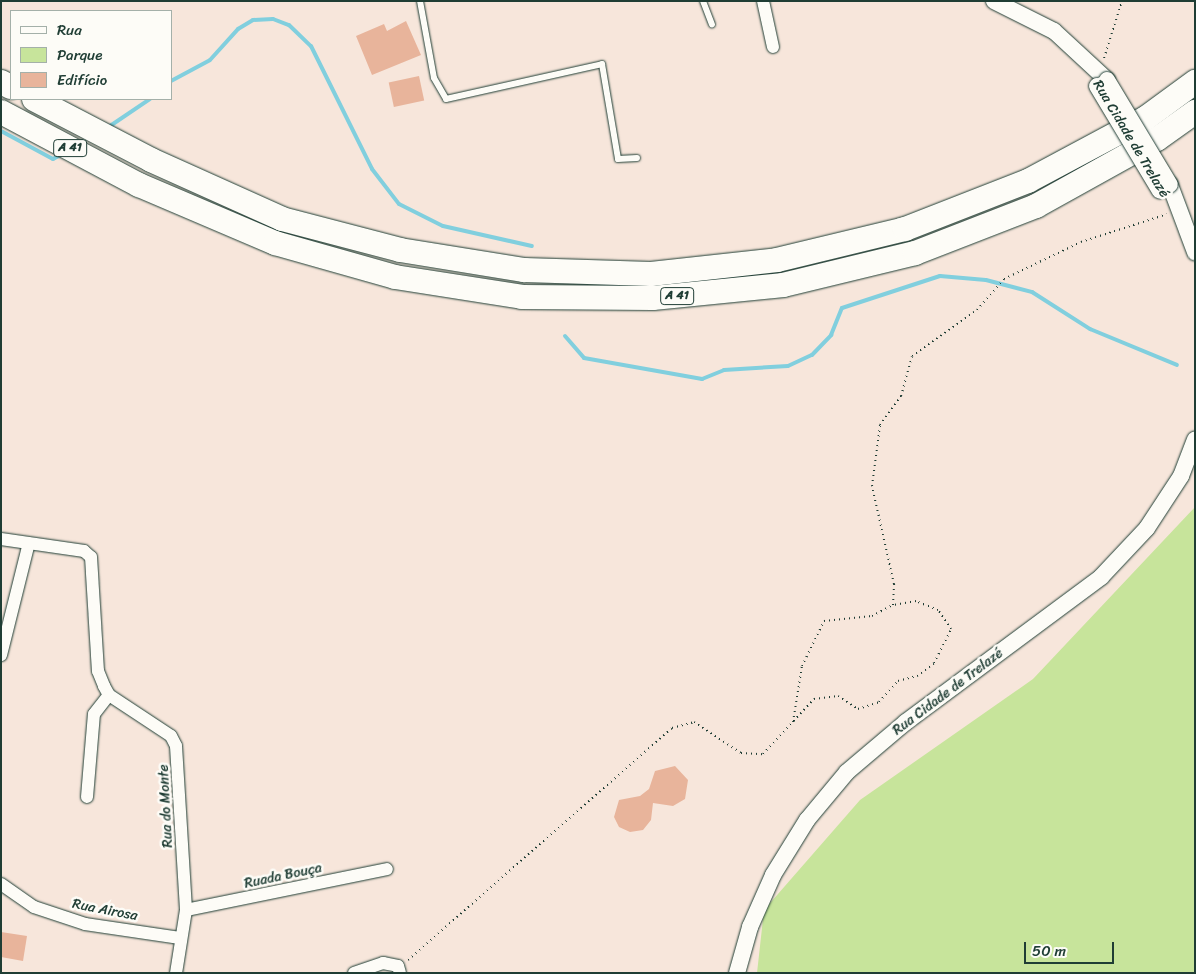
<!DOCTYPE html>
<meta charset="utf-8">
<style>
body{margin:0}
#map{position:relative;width:1196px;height:974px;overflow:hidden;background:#f7e6db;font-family:Sriracha,sans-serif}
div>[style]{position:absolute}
.green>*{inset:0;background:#c7e49b}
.stream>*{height:4px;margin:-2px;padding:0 2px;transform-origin:2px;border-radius:2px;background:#81cfde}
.building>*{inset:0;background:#e8b49b;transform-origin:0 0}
.path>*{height:2px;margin-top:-1px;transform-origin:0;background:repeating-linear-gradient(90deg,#1f3d34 0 1px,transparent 0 5px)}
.roads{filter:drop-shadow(0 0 1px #1f3d34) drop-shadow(0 0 1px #1f3d34)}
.service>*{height:6px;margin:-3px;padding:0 3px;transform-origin:3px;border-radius:3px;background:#fdfcf7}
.minor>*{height:12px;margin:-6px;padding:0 6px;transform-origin:6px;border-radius:6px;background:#fdfcf7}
.tertiary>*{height:16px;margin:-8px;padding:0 8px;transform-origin:8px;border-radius:8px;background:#fdfcf7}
.motorway>*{height:24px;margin:-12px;padding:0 12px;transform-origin:12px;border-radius:12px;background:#fdfcf7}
.bridges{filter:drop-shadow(0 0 1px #1f3d34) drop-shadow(0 0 1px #1f3d34)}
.tertiary-bridge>*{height:16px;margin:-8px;padding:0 8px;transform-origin:8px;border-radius:8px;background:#fdfcf7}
span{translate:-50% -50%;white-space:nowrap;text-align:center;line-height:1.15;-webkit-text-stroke:5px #fdfcf7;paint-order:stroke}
.shield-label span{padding:1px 4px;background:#fdfcf7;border:1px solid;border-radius:4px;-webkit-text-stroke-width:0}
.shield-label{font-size:12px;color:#1f3d34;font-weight:700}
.street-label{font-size:14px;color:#1f3d34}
.frame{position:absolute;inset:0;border:2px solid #1f3d34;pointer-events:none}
.legend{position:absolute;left:10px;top:10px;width:162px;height:90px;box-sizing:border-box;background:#fdfcf7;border:1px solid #a4b0a9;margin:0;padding:6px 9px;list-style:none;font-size:15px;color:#1f3d34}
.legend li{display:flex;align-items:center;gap:10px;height:25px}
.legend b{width:25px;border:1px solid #a4b0a9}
.scale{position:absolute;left:1024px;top:942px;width:90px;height:22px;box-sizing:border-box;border:2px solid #1f3d34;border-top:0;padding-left:6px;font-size:15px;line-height:18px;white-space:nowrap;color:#1f3d34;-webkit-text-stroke:4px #fdfcf7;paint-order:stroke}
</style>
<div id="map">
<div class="green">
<div style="clip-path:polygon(1195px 507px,1195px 973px,757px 973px,764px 910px,860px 800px,1033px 679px)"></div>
</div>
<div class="stream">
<div style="left:171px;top:81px;width:44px;rotate:-28.3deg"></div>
<div style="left:210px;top:60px;width:42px;rotate:-47.9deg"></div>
<div style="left:238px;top:29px;width:17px;rotate:-31deg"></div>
<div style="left:253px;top:20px;width:20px;rotate:-3deg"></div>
<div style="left:273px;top:19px;width:17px;rotate:21deg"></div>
<div style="left:289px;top:25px;width:30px;rotate:44deg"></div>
<div style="left:311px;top:46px;width:137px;rotate:63.6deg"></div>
<div style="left:372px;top:169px;width:44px;rotate:52.4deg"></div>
<div style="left:399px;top:204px;width:49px;rotate:26.6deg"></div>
<div style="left:443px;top:226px;width:91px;rotate:12.7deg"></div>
<div style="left:107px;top:128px;width:52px;rotate:-34deg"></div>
<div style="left:1px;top:131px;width:59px;rotate:28.3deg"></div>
<div style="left:53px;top:159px;width:10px;rotate:-29deg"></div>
<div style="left:565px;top:336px;width:29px;rotate:49deg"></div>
<div style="left:584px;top:358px;width:120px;rotate:10.1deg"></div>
<div style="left:702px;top:379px;width:24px;rotate:-22deg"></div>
<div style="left:724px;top:370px;width:64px;rotate:-3.6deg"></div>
<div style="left:788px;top:366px;width:26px;rotate:-25deg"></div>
<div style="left:812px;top:355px;width:28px;rotate:-46deg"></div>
<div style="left:831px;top:335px;width:29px;rotate:-68deg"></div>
<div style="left:842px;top:308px;width:103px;rotate:-18.1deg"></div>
<div style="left:940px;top:276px;width:46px;rotate:5deg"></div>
<div style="left:986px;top:280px;width:48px;rotate:14.6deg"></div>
<div style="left:1032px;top:292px;width:69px;rotate:32.5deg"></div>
<div style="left:1090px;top:329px;width:94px;rotate:22.5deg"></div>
</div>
<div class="building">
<div style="clip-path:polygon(406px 21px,421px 55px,372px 75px,356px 36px,384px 24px,387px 31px)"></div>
<div style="left:419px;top:76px;width:25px;height:31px;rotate:78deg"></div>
<div style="clip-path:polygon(675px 766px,688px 780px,685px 799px,673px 806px,653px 803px,651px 820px,643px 830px,630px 832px,619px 827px,614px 817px,619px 800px,640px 796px,649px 789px,655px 771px)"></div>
<div style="clip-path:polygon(1px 932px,27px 936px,23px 961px,1px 957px)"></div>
</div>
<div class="path">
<div style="left:1104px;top:58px;width:60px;rotate:-72.5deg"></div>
<div style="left:793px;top:722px;width:57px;rotate:-80.9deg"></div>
<div style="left:802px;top:666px;width:50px;rotate:-63.9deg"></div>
<div style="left:824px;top:621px;width:48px;rotate:-5.9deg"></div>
<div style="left:872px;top:616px;width:24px;rotate:-28deg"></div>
<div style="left:893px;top:605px;width:21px;rotate:-87deg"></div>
<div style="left:894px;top:584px;width:100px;rotate:-102.7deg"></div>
<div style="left:872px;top:486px;width:62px;rotate:-82.5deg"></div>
<div style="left:880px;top:425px;width:36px;rotate:-54deg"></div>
<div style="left:901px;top:396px;width:41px;rotate:-74.6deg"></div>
<div style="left:912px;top:356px;width:80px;rotate:-35.3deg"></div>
<div style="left:977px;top:310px;width:41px;rotate:-48.9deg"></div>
<div style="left:1004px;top:279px;width:85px;rotate:-25.7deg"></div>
<div style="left:1081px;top:242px;width:90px;rotate:-18deg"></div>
<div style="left:408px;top:960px;width:351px;rotate:-41.3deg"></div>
<div style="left:672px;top:728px;width:23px;rotate:-15deg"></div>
<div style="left:694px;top:722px;width:56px;rotate:33.4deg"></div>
<div style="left:741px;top:753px;width:22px;rotate:3deg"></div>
<div style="left:763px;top:754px;width:75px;rotate:-47.2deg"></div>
<div style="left:814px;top:699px;width:24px;rotate:-7deg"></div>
<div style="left:838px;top:696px;width:24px;rotate:33deg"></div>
<div style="left:858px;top:709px;width:22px;rotate:-18deg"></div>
<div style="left:879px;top:702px;width:28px;rotate:-48deg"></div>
<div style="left:898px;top:681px;width:20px;rotate:-15deg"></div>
<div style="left:917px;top:676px;width:21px;rotate:-37deg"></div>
<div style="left:934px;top:663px;width:38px;rotate:-63deg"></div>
<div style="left:951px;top:629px;width:23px;rotate:-124deg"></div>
<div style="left:938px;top:610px;width:24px;rotate:-158deg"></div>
<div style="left:916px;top:601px;width:23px;rotate:170deg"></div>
</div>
<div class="roads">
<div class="service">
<div style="left:420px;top:1px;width:78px;rotate:79.7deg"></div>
<div style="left:434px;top:78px;width:24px;rotate:60deg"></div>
<div style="left:446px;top:99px;width:160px;rotate:-12.6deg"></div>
<div style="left:602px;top:64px;width:96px;rotate:80.4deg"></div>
<div style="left:618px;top:159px;width:19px;rotate:-3deg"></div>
<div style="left:703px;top:1px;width:25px;rotate:69deg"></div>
</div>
<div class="minor">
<div style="left:763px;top:1px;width:47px;rotate:77.7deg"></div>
<div style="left:1px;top:539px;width:84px;rotate:8.2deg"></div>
<div style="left:84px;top:551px;width:9px;rotate:41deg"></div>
<div style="left:91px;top:557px;width:114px;rotate:86.5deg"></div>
<div style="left:98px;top:671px;width:16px;rotate:68deg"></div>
<div style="left:104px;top:686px;width:10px;rotate:61deg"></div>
<div style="left:109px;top:695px;width:74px;rotate:33.5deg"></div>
<div style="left:171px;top:736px;width:11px;rotate:63deg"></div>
<div style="left:176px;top:746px;width:164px;rotate:86.5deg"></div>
<div style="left:186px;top:910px;width:64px;rotate:99deg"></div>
<div style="left:1px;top:655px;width:115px;rotate:-76deg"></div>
<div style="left:87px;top:797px;width:83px;rotate:-85.2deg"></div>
<div style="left:94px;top:714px;width:24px;rotate:-52deg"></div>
<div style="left:1px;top:884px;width:40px;rotate:34.9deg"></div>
<div style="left:34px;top:907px;width:54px;rotate:18.4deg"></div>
<div style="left:85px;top:924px;width:96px;rotate:8.4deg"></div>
<div style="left:186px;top:910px;width:205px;rotate:-11.5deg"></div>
<div style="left:354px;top:973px;width:31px;rotate:-19deg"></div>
<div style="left:383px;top:963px;width:15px;rotate:11deg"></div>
<div style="left:398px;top:966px;width:7px;rotate:74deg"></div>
</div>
<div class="tertiary">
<div style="left:994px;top:1px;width:67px;rotate:26.6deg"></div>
<div style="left:1054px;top:31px;width:72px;rotate:42.8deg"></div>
<div style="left:1170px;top:185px;width:72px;rotate:69.5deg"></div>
<div style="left:737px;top:973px;width:48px;rotate:-74.2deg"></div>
<div style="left:750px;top:927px;width:57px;rotate:-66.1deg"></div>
<div style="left:773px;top:875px;width:65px;rotate:-58.3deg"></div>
<div style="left:807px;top:820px;width:62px;rotate:-50.2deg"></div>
<div style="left:847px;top:772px;width:77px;rotate:-40.3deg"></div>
<div style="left:906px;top:722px;width:243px;rotate:-36.6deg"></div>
<div style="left:1101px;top:577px;width:67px;rotate:-46.8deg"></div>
<div style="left:1147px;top:528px;width:62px;rotate:-56.8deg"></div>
<div style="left:1181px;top:476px;width:39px;rotate:-69deg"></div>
</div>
<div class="motorway">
<div style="left:1px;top:82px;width:11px;rotate:27deg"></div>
<div style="left:34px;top:99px;width:132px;rotate:27.5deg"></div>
<div style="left:151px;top:160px;width:144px;rotate:24.2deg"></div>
<div style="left:282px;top:219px;width:122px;rotate:14.7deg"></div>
<div style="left:400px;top:250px;width:126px;rotate:9.2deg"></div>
<div style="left:524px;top:270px;width:127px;rotate:1.8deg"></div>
<div style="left:651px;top:274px;width:127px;rotate:-6.3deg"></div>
<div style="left:777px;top:260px;width:132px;rotate:-13.6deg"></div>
<div style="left:905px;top:229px;width:132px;rotate:-21.3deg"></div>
<div style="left:1028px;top:181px;width:134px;rotate:-28.1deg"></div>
<div style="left:1146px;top:118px;width:61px;rotate:-36.3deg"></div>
<div style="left:1px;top:112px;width:156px;rotate:27.9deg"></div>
<div style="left:139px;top:185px;width:148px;rotate:23.1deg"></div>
<div style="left:275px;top:243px;width:125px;rotate:15.8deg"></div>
<div style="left:395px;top:277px;width:129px;rotate:8.9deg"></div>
<div style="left:522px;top:297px;width:131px;rotate:0.4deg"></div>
<div style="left:653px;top:298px;width:131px;rotate:-5.7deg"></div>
<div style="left:783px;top:285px;width:136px;rotate:-13.6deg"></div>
<div style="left:915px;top:253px;width:130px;rotate:-21.2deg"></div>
<div style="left:1036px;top:206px;width:138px;rotate:-29deg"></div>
<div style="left:1157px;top:139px;width:47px;rotate:-35.4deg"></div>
</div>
</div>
<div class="bridges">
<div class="tertiary-bridge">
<div style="left:1107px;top:80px;width:122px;rotate:59deg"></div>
<div style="left:1097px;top:86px;width:122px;rotate:59deg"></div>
</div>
</div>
<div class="shield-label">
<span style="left:70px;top:148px">A 41</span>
<span style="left:677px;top:296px">A 41</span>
</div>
<div class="street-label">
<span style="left:1131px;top:139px;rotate:59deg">Rua Cidade de Trelazé</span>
<span style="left:948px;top:692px;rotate:-37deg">Rua Cidade de Trelazé</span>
<span style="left:166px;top:806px;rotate:-93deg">Rua do Monte</span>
<span style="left:283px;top:876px;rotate:-12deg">Ruada Bouça</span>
<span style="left:105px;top:910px;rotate:11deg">Rua Airosa</span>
</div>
<div class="frame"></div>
<ul class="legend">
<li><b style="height:6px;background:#fdfcf7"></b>Rua</li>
<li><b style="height:14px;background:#c7e49b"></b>Parque</li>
<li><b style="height:14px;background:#e8b49b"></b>Edifício</li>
</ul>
<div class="scale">50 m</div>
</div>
